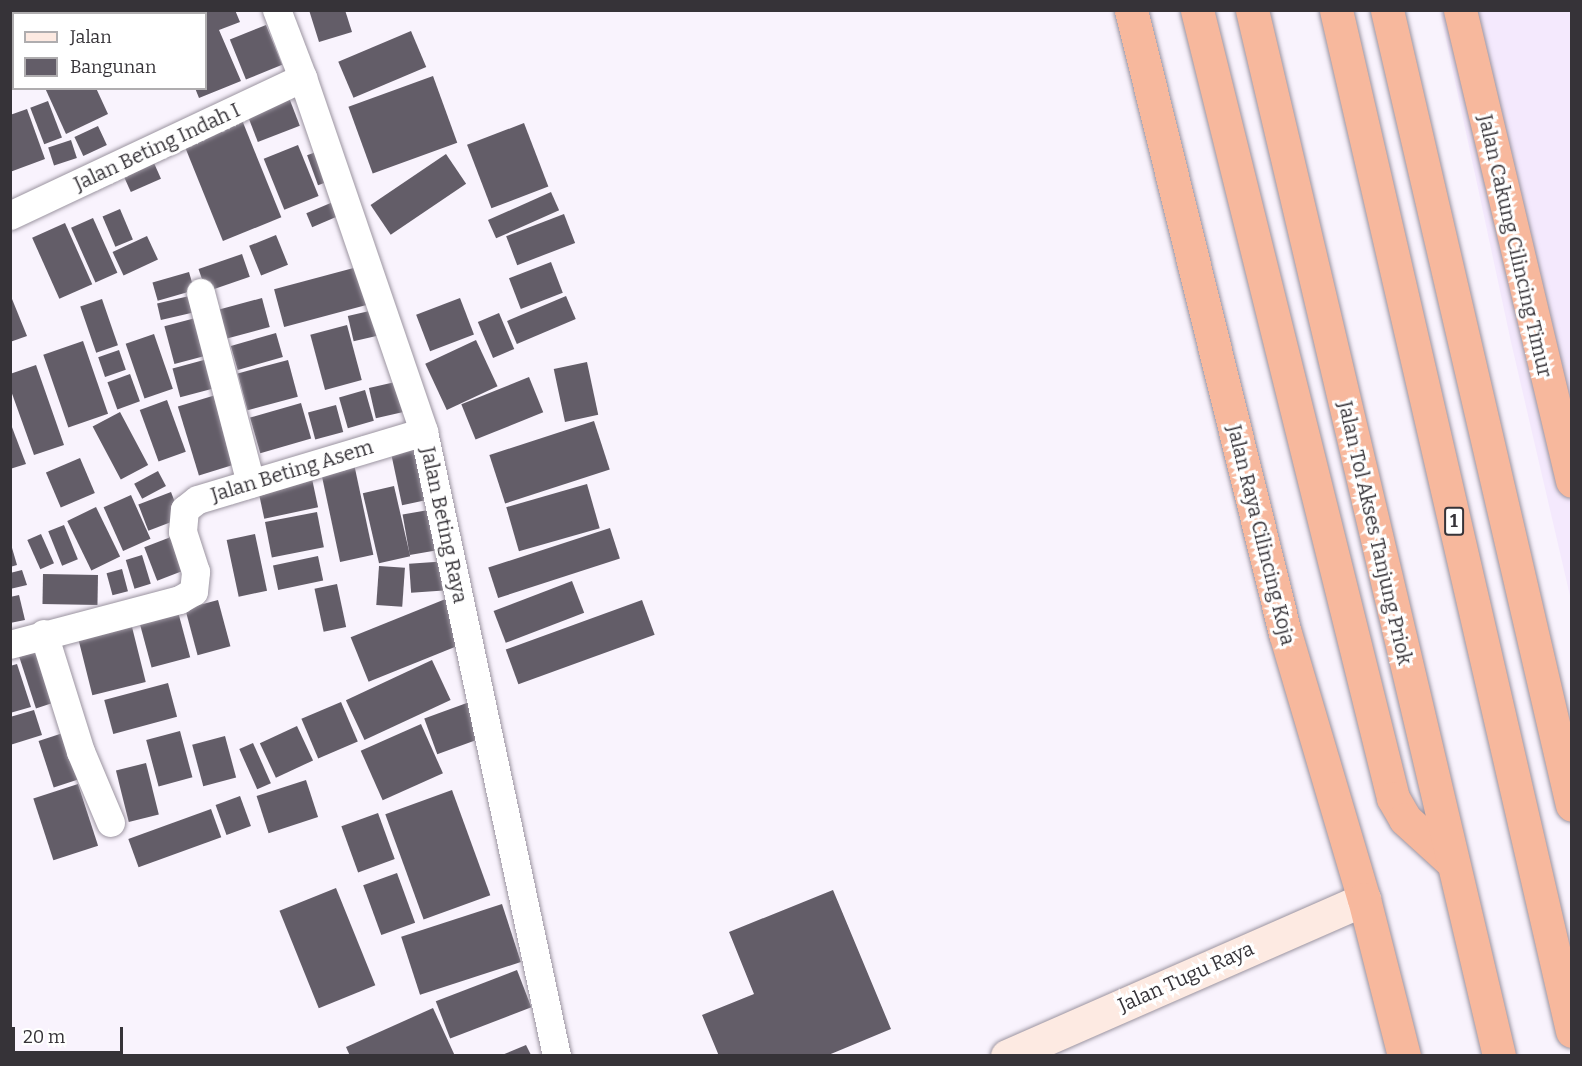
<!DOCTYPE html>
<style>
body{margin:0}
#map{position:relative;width:1582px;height:1066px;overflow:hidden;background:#f9f3fd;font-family:Bitter,serif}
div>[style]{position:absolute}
.built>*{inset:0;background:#f4e9fd}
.building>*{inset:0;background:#635d68;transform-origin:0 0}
.roads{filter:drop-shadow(0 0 2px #9b94a0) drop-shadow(0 0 2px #9b94a0)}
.street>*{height:28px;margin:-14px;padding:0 14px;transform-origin:14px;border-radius:14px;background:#fff}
.secondary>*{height:33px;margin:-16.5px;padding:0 16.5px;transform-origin:16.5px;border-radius:16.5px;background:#fdeae2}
.highway>*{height:33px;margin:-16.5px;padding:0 16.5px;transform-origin:16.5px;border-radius:16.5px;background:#f7b89d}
span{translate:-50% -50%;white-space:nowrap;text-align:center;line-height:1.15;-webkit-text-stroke:6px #fff;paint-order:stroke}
.shield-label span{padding:2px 4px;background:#fff;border:2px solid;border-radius:4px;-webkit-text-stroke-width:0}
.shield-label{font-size:18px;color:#363338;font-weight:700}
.street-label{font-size:20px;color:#363338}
.frame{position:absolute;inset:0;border:12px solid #363338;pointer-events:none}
.legend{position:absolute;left:12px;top:12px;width:195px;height:78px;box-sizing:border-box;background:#fff;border:2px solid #afadaf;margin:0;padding:8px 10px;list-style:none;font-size:18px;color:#363338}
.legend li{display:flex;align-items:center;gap:12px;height:30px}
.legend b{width:30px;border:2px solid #afadaf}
.scale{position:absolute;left:12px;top:1027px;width:111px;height:27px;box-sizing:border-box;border:3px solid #363338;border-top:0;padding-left:8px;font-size:18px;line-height:21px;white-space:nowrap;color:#363338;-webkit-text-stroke:4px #fff;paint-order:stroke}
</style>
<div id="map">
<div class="built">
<div style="clip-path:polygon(1440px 11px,1571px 11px,1571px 600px,1511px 342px)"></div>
</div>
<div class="building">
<div style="clip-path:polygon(163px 10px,235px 10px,240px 22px,219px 30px,241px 81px,199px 98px,195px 88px,206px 88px,206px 14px,164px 14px)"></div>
<div style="clip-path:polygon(309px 10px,345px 10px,352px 32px,319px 42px)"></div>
<div style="left:266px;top:25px;width:43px;height:39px;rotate:68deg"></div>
<div style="left:411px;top:31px;width:39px;height:79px;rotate:67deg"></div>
<div style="left:433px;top:76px;width:71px;height:90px;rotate:70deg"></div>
<div style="clip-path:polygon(45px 88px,96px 88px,108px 114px,66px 134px)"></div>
<div style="left:288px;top:95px;width:33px;height:45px;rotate:69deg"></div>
<div style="left:48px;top:101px;width:39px;height:19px;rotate:69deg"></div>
<div style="clip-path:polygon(27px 109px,45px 159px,10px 172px,10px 115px)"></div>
<div style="left:242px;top:120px;width:105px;height:63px;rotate:68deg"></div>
<div style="left:524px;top:123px;width:68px;height:61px;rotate:69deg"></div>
<div style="left:98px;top:126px;width:21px;height:26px;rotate:65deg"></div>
<div style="left:71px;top:140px;width:19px;height:24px;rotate:72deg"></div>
<div style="left:298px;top:145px;width:55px;height:37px;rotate:68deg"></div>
<div style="left:324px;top:149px;width:32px;height:18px;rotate:70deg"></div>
<div style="left:150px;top:154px;width:27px;height:33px;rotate:66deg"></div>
<div style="left:446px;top:154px;width:36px;height:91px;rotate:56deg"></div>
<div style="left:551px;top:192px;width:20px;height:69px;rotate:66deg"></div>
<div style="left:333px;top:202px;width:15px;height:29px;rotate:67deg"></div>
<div style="left:120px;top:209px;width:33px;height:19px;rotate:67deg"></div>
<div style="left:564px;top:214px;width:31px;height:62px;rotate:69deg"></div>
<div style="left:93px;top:218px;width:60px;height:24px;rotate:66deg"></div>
<div style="left:65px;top:223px;width:67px;height:36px;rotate:66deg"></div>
<div style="left:276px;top:235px;width:32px;height:29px;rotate:68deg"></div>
<div style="left:147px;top:236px;width:26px;height:38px;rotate:65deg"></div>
<div style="left:242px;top:254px;width:24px;height:46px;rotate:71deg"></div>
<div style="left:551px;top:262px;width:33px;height:45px;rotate:69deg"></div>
<div style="left:361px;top:266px;width:39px;height:90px;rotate:75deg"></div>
<div style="left:189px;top:272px;width:19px;height:38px;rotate:74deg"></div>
<div style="clip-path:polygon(10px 294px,27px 336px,10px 342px)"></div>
<div style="left:198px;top:294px;width:17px;height:42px;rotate:77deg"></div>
<div style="left:566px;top:296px;width:25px;height:64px;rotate:67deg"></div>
<div style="left:262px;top:298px;width:30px;height:49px;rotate:75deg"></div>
<div style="left:460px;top:298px;width:39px;height:47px;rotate:69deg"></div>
<div style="left:102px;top:299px;width:49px;height:23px;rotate:71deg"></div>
<div style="left:378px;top:309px;width:26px;height:31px;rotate:77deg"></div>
<div style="left:499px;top:313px;width:39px;height:23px;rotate:67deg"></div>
<div style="left:203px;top:316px;width:39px;height:40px;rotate:75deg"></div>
<div style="left:347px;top:325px;width:57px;height:38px;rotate:75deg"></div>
<div style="left:276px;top:333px;width:25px;height:47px;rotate:74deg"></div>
<div style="left:154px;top:334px;width:58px;height:30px;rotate:71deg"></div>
<div style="left:476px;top:340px;width:51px;height:56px;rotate:65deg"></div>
<div style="left:83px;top:341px;width:77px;height:42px;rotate:71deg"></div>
<div style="left:119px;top:350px;width:21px;height:22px;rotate:71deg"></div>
<div style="left:215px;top:357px;width:30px;height:44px;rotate:75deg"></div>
<div style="left:288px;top:360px;width:38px;height:52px;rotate:75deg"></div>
<div style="left:587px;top:362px;width:54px;height:34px;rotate:78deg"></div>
<div style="clip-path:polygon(36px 365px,64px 445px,34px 455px,10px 388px,10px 374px)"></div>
<div style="left:130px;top:374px;width:29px;height:24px;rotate:70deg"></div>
<div style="left:529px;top:377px;width:38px;height:73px;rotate:68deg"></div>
<div style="left:404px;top:380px;width:31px;height:36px;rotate:77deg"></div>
<div style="left:365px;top:390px;width:32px;height:27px;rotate:74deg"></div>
<div style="left:219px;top:394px;width:72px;height:43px;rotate:73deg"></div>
<div style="left:167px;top:400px;width:55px;height:29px;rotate:70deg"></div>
<div style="left:301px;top:403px;width:37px;height:53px;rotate:74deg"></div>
<div style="left:336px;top:405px;width:28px;height:29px;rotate:75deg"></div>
<div style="left:120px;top:412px;width:60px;height:31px;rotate:62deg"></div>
<div style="left:594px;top:421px;width:51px;height:110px;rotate:72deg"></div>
<div style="clip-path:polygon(10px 422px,26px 464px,10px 469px)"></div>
<div style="left:421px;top:445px;width:55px;height:31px;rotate:78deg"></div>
<div style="left:80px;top:458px;width:38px;height:37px;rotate:67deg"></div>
<div style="left:353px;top:459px;width:98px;height:34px;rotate:78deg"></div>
<div style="left:158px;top:471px;width:17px;height:27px;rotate:62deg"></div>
<div style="left:311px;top:474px;width:34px;height:55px;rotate:78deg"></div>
<div style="left:587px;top:484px;width:46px;height:84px;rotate:74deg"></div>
<div style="left:394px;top:486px;width:72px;height:32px;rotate:77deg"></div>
<div style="left:171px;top:492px;width:28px;height:35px;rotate:69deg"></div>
<div style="left:131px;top:495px;width:48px;height:30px;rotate:66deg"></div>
<div style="left:96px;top:507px;width:55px;height:32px;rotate:64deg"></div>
<div style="left:440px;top:508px;width:41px;height:38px;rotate:80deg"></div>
<div style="left:317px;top:512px;width:36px;height:53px;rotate:79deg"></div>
<div style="left:64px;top:525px;width:37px;height:17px;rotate:68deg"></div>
<div style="left:610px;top:528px;width:32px;height:128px;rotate:72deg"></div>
<div style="left:41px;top:534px;width:32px;height:15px;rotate:66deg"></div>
<div style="left:255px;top:534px;width:58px;height:29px;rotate:78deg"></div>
<div style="left:176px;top:535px;width:36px;height:34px;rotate:69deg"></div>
<div style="clip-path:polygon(10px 541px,17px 565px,10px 567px)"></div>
<div style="left:142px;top:555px;width:30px;height:17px;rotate:73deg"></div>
<div style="left:318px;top:556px;width:25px;height:46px;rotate:78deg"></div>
<div style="left:449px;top:561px;width:29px;height:40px;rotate:86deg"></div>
<div style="left:379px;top:566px;width:26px;height:39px;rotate:4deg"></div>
<div style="left:122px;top:569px;width:23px;height:16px;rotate:75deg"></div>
<div style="clip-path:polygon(22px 570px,27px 585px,10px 589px,10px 573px)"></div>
<div style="left:43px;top:574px;width:55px;height:30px;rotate:1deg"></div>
<div style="left:572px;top:581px;width:34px;height:84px;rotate:69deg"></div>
<div style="left:337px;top:584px;width:44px;height:23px;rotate:78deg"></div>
<div style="clip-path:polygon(19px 595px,25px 620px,10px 623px,10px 597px)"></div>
<div style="left:448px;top:598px;width:48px;height:105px;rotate:68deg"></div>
<div style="left:218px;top:600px;width:48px;height:34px;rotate:75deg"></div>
<div style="left:642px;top:600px;width:37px;height:145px;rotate:70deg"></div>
<div style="left:177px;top:608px;width:51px;height:40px;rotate:75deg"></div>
<div style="left:130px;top:619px;width:65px;height:55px;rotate:76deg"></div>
<div style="left:44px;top:649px;width:54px;height:26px;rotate:72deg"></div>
<div style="left:432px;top:660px;width:44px;height:95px;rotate:65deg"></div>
<div style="clip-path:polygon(17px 664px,31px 707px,10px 713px,10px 666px)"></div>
<div style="left:168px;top:683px;width:35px;height:66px;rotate:75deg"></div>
<div style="left:475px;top:700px;width:38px;height:54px;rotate:70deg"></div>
<div style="left:341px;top:702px;width:43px;height:43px;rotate:67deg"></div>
<div style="clip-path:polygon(34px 710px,42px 735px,10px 745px,10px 717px)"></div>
<div style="left:421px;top:724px;width:54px;height:66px;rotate:66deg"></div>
<div style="left:297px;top:726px;width:38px;height:41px;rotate:65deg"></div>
<div style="left:69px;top:731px;width:49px;height:32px;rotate:72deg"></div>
<div style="left:180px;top:731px;width:48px;height:35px;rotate:75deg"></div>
<div style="left:225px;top:736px;width:43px;height:34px;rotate:75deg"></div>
<div style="left:253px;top:743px;width:44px;height:15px;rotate:66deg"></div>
<div style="left:146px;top:763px;width:53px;height:31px;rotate:76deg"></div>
<div style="left:306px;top:780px;width:39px;height:52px;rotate:72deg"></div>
<div style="left:78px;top:784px;width:65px;height:47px;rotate:72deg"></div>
<div style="left:452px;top:790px;width:112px;height:71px;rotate:70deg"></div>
<div style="left:240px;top:796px;width:32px;height:26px;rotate:70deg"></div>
<div style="left:211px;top:809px;width:30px;height:88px;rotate:70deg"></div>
<div style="left:378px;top:813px;width:49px;height:39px;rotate:70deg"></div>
<div style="left:397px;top:873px;width:53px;height:36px;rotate:70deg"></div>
<div style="left:336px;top:888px;width:105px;height:61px;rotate:68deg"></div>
<div style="clip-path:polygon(833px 890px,891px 1029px,826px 1056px,719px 1056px,702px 1015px,754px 994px,729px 932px)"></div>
<div style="left:502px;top:904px;width:61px;height:106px;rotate:72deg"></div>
<div style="left:517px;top:970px;width:40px;height:87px;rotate:69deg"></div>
<div style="clip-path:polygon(433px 1008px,455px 1056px,350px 1056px,346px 1047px)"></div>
<div style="clip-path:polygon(526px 1045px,531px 1055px,502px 1055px)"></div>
</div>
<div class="roads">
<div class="street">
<div style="left:277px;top:10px;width:73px;rotate:69.1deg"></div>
<div style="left:303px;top:78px;width:374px;rotate:71.1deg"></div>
<div style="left:424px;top:432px;width:638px;rotate:77.97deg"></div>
<div style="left:103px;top:14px;width:10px;rotate:-24deg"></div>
<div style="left:10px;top:44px;width:4px;rotate:-14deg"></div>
<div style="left:10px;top:216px;width:324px;rotate:-25.2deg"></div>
<div style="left:201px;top:293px;width:196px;rotate:75.3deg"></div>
<div style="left:44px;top:634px;width:124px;rotate:72.6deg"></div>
<div style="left:81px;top:752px;width:77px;rotate:67.1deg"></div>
<div style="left:10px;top:645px;width:176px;rotate:-14.8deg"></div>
<div style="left:180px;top:600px;width:16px;rotate:-30deg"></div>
<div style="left:194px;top:592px;width:20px;rotate:-84deg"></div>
<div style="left:196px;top:572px;width:42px;rotate:-108deg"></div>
<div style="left:183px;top:532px;width:22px;rotate:-85deg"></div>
<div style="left:185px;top:510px;width:16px;rotate:-38deg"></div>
<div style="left:198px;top:500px;width:236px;rotate:-16.7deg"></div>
</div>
<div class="secondary">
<div style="left:1007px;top:1056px;width:390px;rotate:-23.7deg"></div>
</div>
<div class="highway">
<div style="left:1131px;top:10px;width:642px;rotate:76.12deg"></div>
<div style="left:1285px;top:633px;width:277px;rotate:73.5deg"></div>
<div style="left:1364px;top:899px;width:162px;rotate:75.7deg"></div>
<div style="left:1197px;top:10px;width:812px;rotate:76.03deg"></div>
<div style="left:1393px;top:798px;width:24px;rotate:60deg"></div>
<div style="left:1405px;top:819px;width:62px;rotate:42.4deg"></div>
<div style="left:1252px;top:10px;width:1075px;rotate:76.71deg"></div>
<div style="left:1336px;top:10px;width:1048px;rotate:76.98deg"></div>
<div style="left:1387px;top:10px;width:816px;rotate:76.9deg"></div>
<div style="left:1460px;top:10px;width:484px;rotate:76.6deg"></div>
</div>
</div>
<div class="shield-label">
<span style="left:1454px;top:521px">1</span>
</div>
<div class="street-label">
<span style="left:157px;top:147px;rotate:-25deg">Jalan Beting Indah I</span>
<span style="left:1515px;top:246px;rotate:77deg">Jalan Cakung Cilincing Timur</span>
<span style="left:292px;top:471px;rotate:-17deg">Jalan Beting Asem</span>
<span style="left:444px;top:525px;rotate:78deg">Jalan Beting Raya</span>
<span style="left:1375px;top:533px;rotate:77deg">Jalan Tol Akses Tanjung Priok</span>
<span style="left:1261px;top:535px;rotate:76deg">Jalan Raya Cilincing Koja</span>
<span style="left:1186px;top:977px;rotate:-24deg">Jalan Tugu Raya</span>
</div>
<div class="frame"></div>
<ul class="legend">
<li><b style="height:8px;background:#fdeae2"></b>Jalan</li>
<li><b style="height:16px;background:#635d68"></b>Bangunan</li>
</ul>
<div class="scale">20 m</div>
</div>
